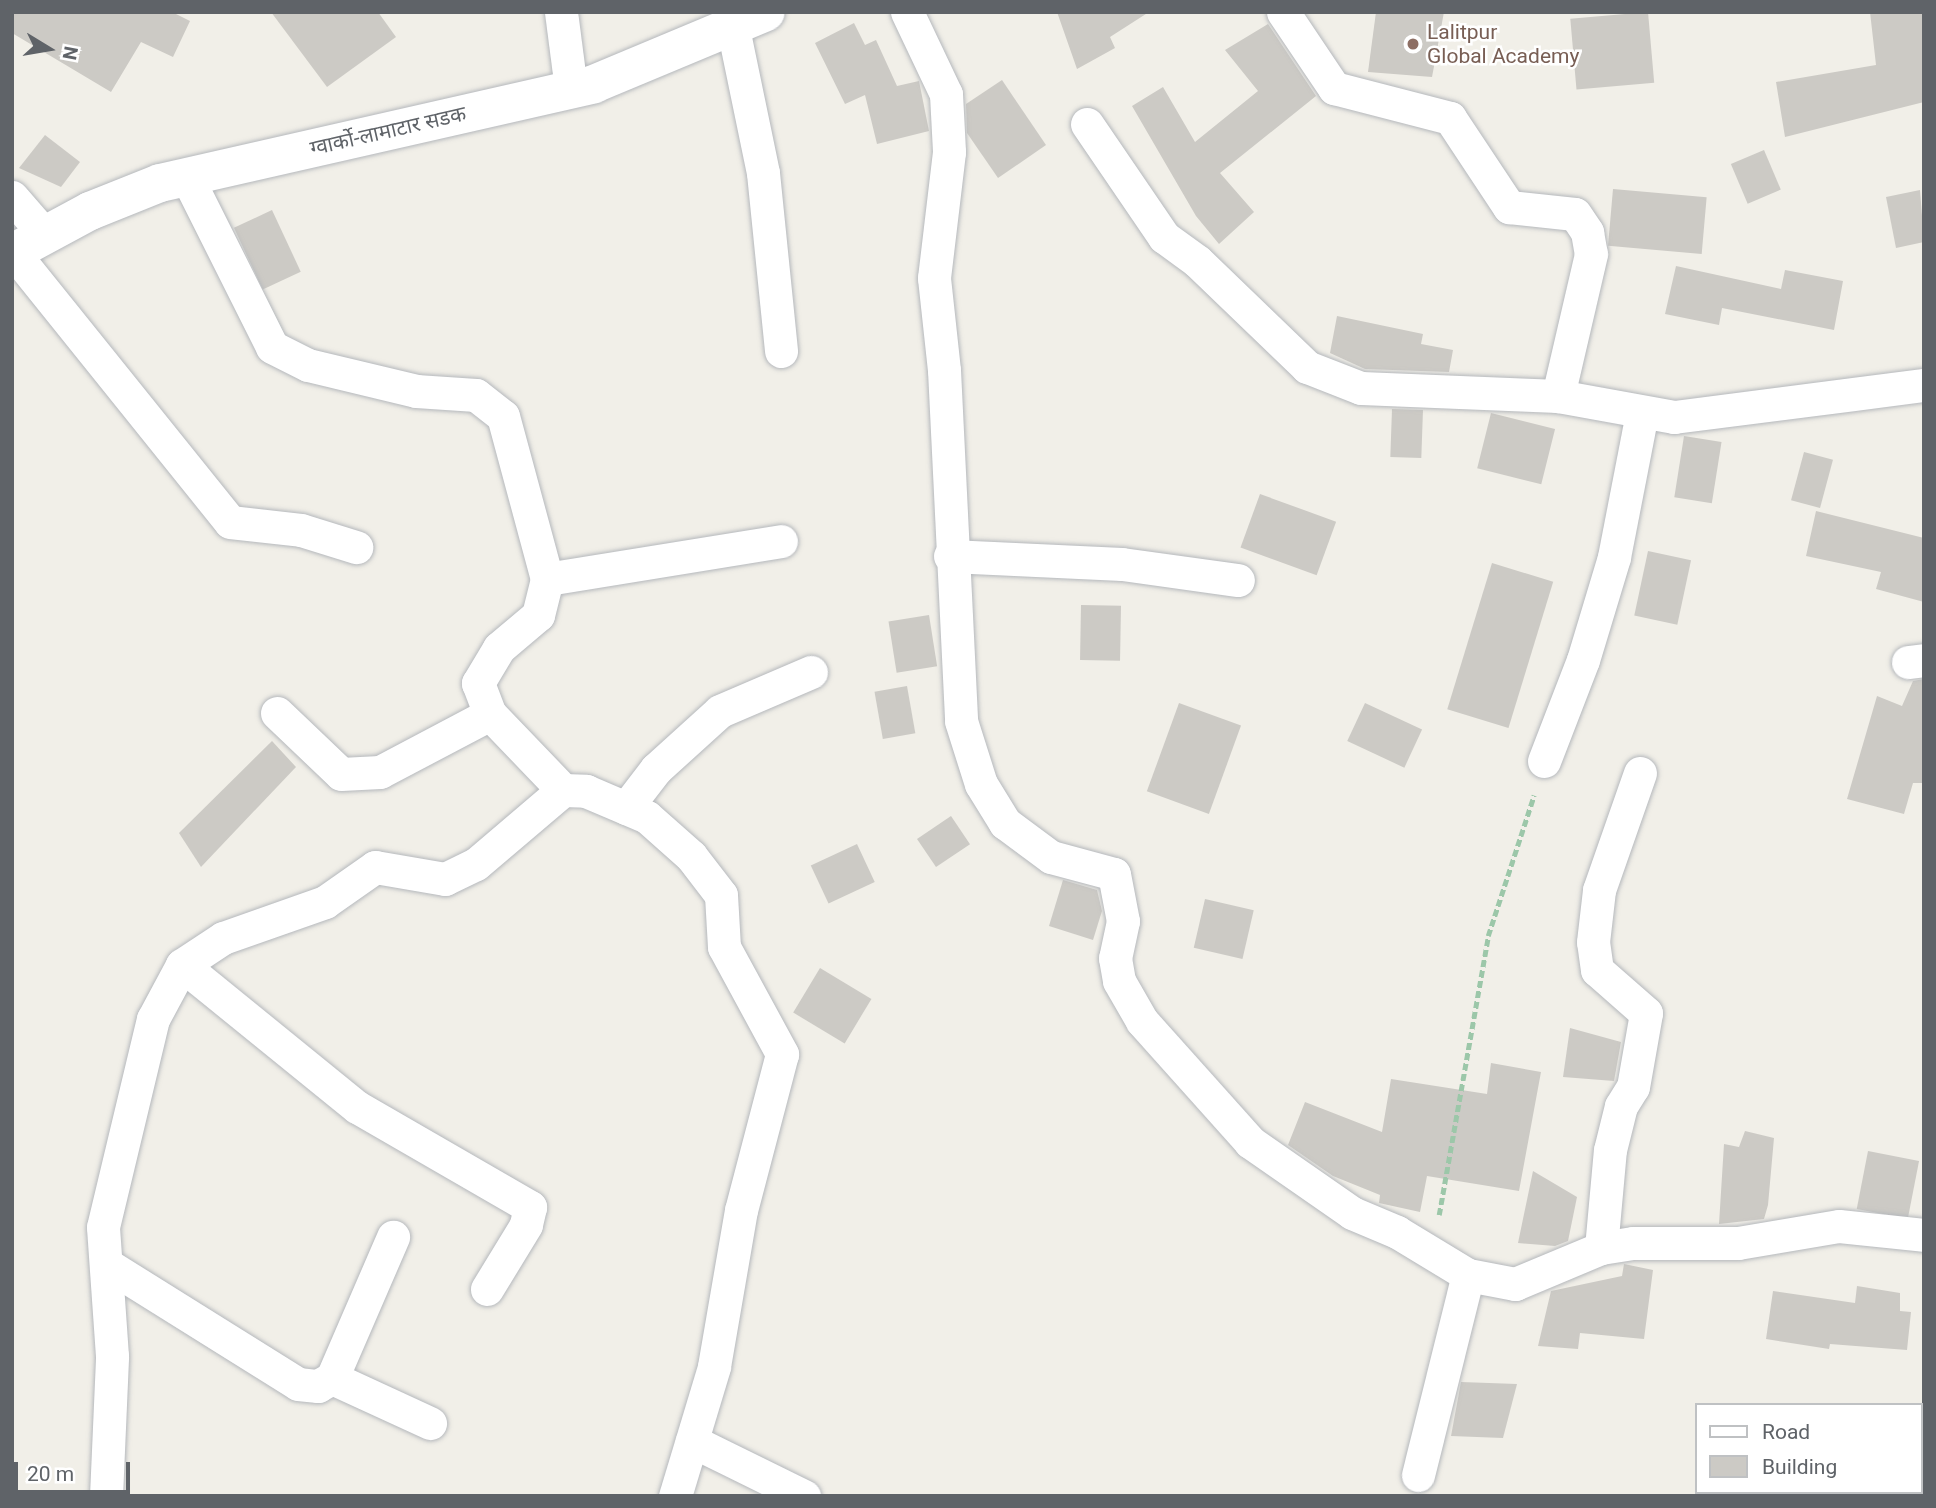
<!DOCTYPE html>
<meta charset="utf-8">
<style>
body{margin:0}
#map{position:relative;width:1936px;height:1508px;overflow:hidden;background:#f1efe8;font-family:Roboto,"Noto Sans Devanagari",sans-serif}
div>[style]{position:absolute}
.building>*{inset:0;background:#cccac5;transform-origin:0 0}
.path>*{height:4.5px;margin-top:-2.25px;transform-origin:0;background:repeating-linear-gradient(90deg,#9cc7a9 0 7px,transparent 0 10.5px)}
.roads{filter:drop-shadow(0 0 2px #b5b8bc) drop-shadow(0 0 2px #b5b8bc)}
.street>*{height:33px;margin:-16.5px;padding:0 16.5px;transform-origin:16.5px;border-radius:16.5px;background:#fff}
.secondary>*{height:38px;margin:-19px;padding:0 19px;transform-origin:19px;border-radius:19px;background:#fff}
.dots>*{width:19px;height:19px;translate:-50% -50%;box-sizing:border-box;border:4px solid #fff;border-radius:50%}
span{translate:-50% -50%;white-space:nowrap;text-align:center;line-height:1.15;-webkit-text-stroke:5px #fff;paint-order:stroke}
.education-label{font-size:21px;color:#785e54}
.left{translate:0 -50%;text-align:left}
.street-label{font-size:21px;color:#5f6368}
.frame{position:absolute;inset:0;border:14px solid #5f6368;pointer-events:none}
.legend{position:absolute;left:1695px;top:1403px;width:228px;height:91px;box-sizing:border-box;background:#fff;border:2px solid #bfc1c3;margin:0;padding:9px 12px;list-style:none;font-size:21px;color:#5f6368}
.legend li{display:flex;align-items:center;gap:14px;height:35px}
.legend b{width:35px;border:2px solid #bfc1c3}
.north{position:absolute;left:14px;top:14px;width:70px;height:70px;-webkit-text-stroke:5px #fff;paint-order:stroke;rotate:101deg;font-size:19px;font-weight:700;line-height:28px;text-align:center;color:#5f6368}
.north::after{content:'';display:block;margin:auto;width:24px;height:32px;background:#5f6368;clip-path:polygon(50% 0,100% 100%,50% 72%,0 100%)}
.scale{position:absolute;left:14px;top:1462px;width:116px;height:32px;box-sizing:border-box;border:4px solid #5f6368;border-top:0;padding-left:9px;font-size:21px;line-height:24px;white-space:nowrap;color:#5f6368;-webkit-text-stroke:5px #fff;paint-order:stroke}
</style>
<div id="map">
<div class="building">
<div style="clip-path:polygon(12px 12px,172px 12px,190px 21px,173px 57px,141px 42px,111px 92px,12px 33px)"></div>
<div style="clip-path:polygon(271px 12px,378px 12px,396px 37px,327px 87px)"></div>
<div style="clip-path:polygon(1057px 12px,1149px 12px,1110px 37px,1115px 48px,1077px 69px)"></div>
<div style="clip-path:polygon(1376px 12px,1444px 12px,1432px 77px,1368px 72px)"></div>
<div style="left:1648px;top:12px;width:71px;height:78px;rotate:85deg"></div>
<div style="clip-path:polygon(1870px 12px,1924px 12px,1924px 102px,1785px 137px,1776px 82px,1876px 65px)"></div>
<div style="clip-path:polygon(854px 23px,865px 45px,876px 40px,897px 86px,919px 81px,929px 131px,877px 144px,865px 95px,845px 104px,815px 43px)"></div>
<div style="clip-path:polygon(1268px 24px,1316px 96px,1220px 173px,1254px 212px,1219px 244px,1196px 216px,1132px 106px,1163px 87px,1195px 142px,1258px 91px,1225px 50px)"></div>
<div style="clip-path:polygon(1002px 80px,1046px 145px,998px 178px,967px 133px,966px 104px)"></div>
<div style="clip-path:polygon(45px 135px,80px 162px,61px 187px,19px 168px)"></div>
<div style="left:1764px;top:150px;width:43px;height:36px;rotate:67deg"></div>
<div style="left:1613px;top:189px;width:94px;height:57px;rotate:5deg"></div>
<div style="clip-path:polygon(1920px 190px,1924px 242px,1896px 248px,1886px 197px)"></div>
<div style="left:272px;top:210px;width:68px;height:42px;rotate:65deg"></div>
<div style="clip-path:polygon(1676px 266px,1781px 289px,1785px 270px,1843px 281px,1834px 330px,1722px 308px,1719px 325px,1665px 314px)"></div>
<div style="clip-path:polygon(1337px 316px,1423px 334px,1421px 344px,1453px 350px,1449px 372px,1365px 369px,1330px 353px)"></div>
<div style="left:1392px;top:409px;width:31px;height:48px;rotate:2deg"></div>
<div style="left:1491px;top:413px;width:66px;height:57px;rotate:14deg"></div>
<div style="left:1684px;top:436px;width:38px;height:62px;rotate:9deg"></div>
<div style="left:1804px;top:452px;width:30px;height:50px;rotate:15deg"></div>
<div style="left:1260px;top:494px;width:81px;height:57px;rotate:20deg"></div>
<div style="clip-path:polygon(1816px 511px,1924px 538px,1924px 602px,1876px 589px,1881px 572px,1806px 556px)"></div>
<div style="left:1648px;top:551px;width:44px;height:66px;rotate:12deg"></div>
<div style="left:1492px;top:563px;width:64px;height:153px;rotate:17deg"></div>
<div style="left:1081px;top:605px;width:40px;height:55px;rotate:1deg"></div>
<div style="left:929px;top:615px;width:52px;height:41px;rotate:81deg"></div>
<div style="clip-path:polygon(1924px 679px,1924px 783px,1913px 783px,1904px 814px,1847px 799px,1877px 696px,1902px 706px,1913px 681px)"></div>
<div style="left:907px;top:686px;width:48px;height:33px;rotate:80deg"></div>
<div style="left:1179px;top:703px;width:66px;height:94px;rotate:20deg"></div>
<div style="left:1365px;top:703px;width:63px;height:42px;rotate:25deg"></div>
<div style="clip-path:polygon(272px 741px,296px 767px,201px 867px,179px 833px)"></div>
<div style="left:951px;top:816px;width:34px;height:41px;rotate:56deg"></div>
<div style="left:857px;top:844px;width:42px;height:51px;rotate:65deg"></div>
<div style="clip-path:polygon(1063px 880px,1097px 890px,1102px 911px,1093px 940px,1049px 926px)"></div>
<div style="left:1205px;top:899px;width:50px;height:50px;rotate:13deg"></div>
<div style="left:820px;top:968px;width:60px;height:52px;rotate:31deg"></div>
<div style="clip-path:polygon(1570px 1028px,1621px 1042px,1614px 1081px,1563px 1077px)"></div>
<div style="clip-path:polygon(1491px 1063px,1541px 1072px,1519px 1191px,1427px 1176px,1420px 1212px,1379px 1203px,1380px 1195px,1333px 1176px,1288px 1145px,1305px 1102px,1382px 1132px,1391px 1079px,1487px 1094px)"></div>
<div style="clip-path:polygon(1745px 1131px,1774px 1138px,1768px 1205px,1764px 1219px,1719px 1224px,1724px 1144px,1739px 1147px)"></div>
<div style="left:1868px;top:1151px;width:52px;height:59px;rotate:11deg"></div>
<div style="clip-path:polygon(1533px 1171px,1577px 1197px,1568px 1241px,1555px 1246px,1518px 1243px)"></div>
<div style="clip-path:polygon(1624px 1264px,1653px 1270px,1644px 1339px,1580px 1333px,1578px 1349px,1538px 1346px,1551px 1291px,1622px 1276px)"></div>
<div style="clip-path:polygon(1857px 1286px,1900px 1293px,1900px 1311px,1911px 1312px,1907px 1350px,1830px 1344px,1829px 1349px,1766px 1339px,1773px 1291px,1855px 1303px)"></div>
<div style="clip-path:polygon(1461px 1382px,1517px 1384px,1503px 1438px,1451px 1436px)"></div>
</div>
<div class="path">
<div style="left:1439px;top:1215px;width:283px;rotate:-80deg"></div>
<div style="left:1488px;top:936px;width:148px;rotate:-71.9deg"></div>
</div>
<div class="roads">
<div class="street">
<div style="left:561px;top:12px;width:78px;rotate:82.6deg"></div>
<div style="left:907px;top:12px;width:91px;rotate:64.6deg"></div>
<div style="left:946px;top:94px;width:58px;rotate:87deg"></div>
<div style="left:949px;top:152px;width:127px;rotate:96.8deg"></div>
<div style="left:934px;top:278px;width:93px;rotate:83.8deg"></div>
<div style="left:944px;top:370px;width:351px;rotate:87.2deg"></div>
<div style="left:961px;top:721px;width:66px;rotate:72.4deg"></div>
<div style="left:981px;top:784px;width:46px;rotate:58.4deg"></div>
<div style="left:1005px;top:823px;width:57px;rotate:36.5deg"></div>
<div style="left:1051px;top:857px;width:65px;rotate:15.1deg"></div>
<div style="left:1114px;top:874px;width:48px;rotate:79.2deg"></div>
<div style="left:1123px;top:921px;width:38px;rotate:102deg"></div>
<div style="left:1115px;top:958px;width:23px;rotate:80deg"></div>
<div style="left:1119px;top:981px;width:46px;rotate:60.1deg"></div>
<div style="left:1142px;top:1021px;width:162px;rotate:48.2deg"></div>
<div style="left:1250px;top:1142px;width:124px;rotate:34.8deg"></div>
<div style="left:1352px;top:1213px;width:49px;rotate:22.9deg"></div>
<div style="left:1397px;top:1232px;width:83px;rotate:31.2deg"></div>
<div style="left:1468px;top:1275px;width:48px;rotate:10.8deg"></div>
<div style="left:1515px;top:1284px;width:93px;rotate:-22.7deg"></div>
<div style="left:1601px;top:1248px;width:32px;rotate:-9deg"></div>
<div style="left:1633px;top:1243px;width:105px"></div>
<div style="left:1738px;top:1243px;width:102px;rotate:-9.6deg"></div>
<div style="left:1839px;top:1226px;width:85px;rotate:6deg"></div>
<div style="left:1283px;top:12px;width:92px;rotate:56.1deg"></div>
<div style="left:1334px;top:88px;width:120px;rotate:14.5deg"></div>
<div style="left:1450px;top:118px;width:107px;rotate:56.5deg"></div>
<div style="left:1509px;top:207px;width:66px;rotate:6.1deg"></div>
<div style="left:1575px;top:214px;width:22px;rotate:56deg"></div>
<div style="left:1587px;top:232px;width:22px;rotate:80deg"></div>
<div style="left:1591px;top:254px;width:146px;rotate:103.1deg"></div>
<div style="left:733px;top:28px;width:148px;rotate:78.3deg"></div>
<div style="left:763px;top:173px;width:179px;rotate:84.2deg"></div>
<div style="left:1087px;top:124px;width:137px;rotate:55.7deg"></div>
<div style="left:1164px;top:237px;width:41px;rotate:36deg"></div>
<div style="left:1197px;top:261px;width:153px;rotate:43.9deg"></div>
<div style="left:1307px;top:367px;width:58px;rotate:21.3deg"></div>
<div style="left:1361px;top:388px;width:197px;rotate:2.3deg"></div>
<div style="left:1558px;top:396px;width:118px;rotate:10.3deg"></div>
<div style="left:1674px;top:417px;width:252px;rotate:-7.3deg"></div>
<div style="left:187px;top:177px;width:190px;rotate:63.4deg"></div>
<div style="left:272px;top:347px;width:40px;rotate:26.6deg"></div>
<div style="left:308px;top:365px;width:111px;rotate:13.5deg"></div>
<div style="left:416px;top:391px;width:60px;rotate:3.8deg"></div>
<div style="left:476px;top:395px;width:34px;rotate:38deg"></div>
<div style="left:503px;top:416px;width:169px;rotate:74.9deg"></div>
<div style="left:547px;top:579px;width:37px;rotate:104deg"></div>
<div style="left:538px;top:615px;width:51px;rotate:139.8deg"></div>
<div style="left:499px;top:648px;width:41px;rotate:121deg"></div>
<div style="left:478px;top:683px;width:33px;rotate:69deg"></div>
<div style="left:490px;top:714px;width:105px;rotate:46.2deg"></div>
<div style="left:12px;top:197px;width:50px;rotate:49deg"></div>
<div style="left:13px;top:252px;width:346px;rotate:51.2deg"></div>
<div style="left:230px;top:522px;width:71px;rotate:6.4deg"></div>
<div style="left:301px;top:530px;width:58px;rotate:17.2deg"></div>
<div style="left:950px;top:556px;width:172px;rotate:2.7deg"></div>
<div style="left:1122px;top:564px;width:117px;rotate:7.9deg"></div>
<div style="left:547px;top:579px;width:237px;rotate:-9.2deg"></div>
<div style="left:1908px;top:662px;width:16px;rotate:-7deg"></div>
<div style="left:277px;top:713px;width:88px;rotate:43.6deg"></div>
<div style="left:341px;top:774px;width:39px;rotate:-3deg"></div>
<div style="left:380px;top:772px;width:124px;rotate:-27.8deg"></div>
<div style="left:1544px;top:761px;width:108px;rotate:-68.9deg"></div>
<div style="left:1583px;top:660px;width:108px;rotate:-73.2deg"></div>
<div style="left:1614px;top:557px;width:147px;rotate:-79deg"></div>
<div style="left:626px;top:808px;width:49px;rotate:-52.4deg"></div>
<div style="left:656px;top:769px;width:86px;rotate:-42.2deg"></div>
<div style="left:720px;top:711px;width:99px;rotate:-23.2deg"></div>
<div style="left:182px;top:965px;width:225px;rotate:39.1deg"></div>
<div style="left:357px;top:1107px;width:200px;rotate:30deg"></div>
<div style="left:530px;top:1207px;width:18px;rotate:103deg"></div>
<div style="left:526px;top:1225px;width:75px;rotate:121.4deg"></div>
<div style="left:1601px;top:1248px;width:98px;rotate:-84.8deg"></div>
<div style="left:1610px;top:1150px;width:45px;rotate:-76deg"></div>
<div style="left:1621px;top:1106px;width:22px;rotate:-58deg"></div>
<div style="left:1633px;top:1087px;width:75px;rotate:-80deg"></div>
<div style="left:1646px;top:1013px;width:65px;rotate:-138.7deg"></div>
<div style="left:1597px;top:970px;width:28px;rotate:-98deg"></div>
<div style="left:1593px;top:942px;width:52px;rotate:-83.4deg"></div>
<div style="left:1599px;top:890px;width:124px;rotate:-70.7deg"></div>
<div style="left:106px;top:1264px;width:226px;rotate:32deg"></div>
<div style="left:298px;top:1384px;width:20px;rotate:6deg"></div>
<div style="left:318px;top:1386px;width:16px;rotate:-30deg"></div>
<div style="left:332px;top:1378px;width:108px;rotate:24.7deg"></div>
<div style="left:332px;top:1378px;width:154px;rotate:-66.6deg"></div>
<div style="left:692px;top:1441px;width:125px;rotate:26.2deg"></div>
<div style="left:1418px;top:1475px;width:206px;rotate:-76deg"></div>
<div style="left:106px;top:1496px;width:140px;rotate:-87.5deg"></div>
<div style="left:112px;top:1356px;width:129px;rotate:-94deg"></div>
<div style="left:103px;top:1227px;width:214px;rotate:-76.5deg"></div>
<div style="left:153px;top:1019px;width:61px;rotate:-61.8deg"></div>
<div style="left:182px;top:965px;width:49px;rotate:-33.4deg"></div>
<div style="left:223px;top:938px;width:108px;rotate:-19.4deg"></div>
<div style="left:325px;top:902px;width:61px;rotate:-35deg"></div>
<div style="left:375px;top:867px;width:71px;rotate:9.7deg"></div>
<div style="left:445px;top:879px;width:34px;rotate:-26deg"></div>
<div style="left:476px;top:864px;width:114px;rotate:-40.4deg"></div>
<div style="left:563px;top:790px;width:23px;rotate:2deg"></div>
<div style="left:586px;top:791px;width:66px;rotate:23.1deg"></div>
<div style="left:647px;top:817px;width:59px;rotate:41.6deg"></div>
<div style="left:691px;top:856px;width:49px;rotate:52.4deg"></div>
<div style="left:721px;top:895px;width:52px;rotate:86.7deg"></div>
<div style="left:724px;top:947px;width:122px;rotate:61.5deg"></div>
<div style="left:782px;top:1054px;width:161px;rotate:104.7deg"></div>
<div style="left:741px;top:1210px;width:159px;rotate:99.8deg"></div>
<div style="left:714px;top:1367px;width:135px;rotate:106.8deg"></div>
</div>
<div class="secondary">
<div style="left:12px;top:253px;width:89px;rotate:-28.3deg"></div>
<div style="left:90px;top:211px;width:75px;rotate:-21.8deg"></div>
<div style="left:160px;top:183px;width:445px;rotate:-12.8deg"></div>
<div style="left:594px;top:84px;width:186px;rotate:-22.7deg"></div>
</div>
</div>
<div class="dots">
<div style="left:1413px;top:44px;background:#8d6e63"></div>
</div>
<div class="education-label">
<span class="left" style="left:1427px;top:44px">Lalitpur<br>Global Academy</span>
</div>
<div class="street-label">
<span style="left:388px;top:131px;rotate:-13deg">ग्वार्को-लामाटार सडक</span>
</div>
<div class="frame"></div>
<ul class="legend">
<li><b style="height:9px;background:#fff"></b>Road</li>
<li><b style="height:19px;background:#cccac5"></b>Building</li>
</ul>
<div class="north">N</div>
<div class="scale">20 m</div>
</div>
